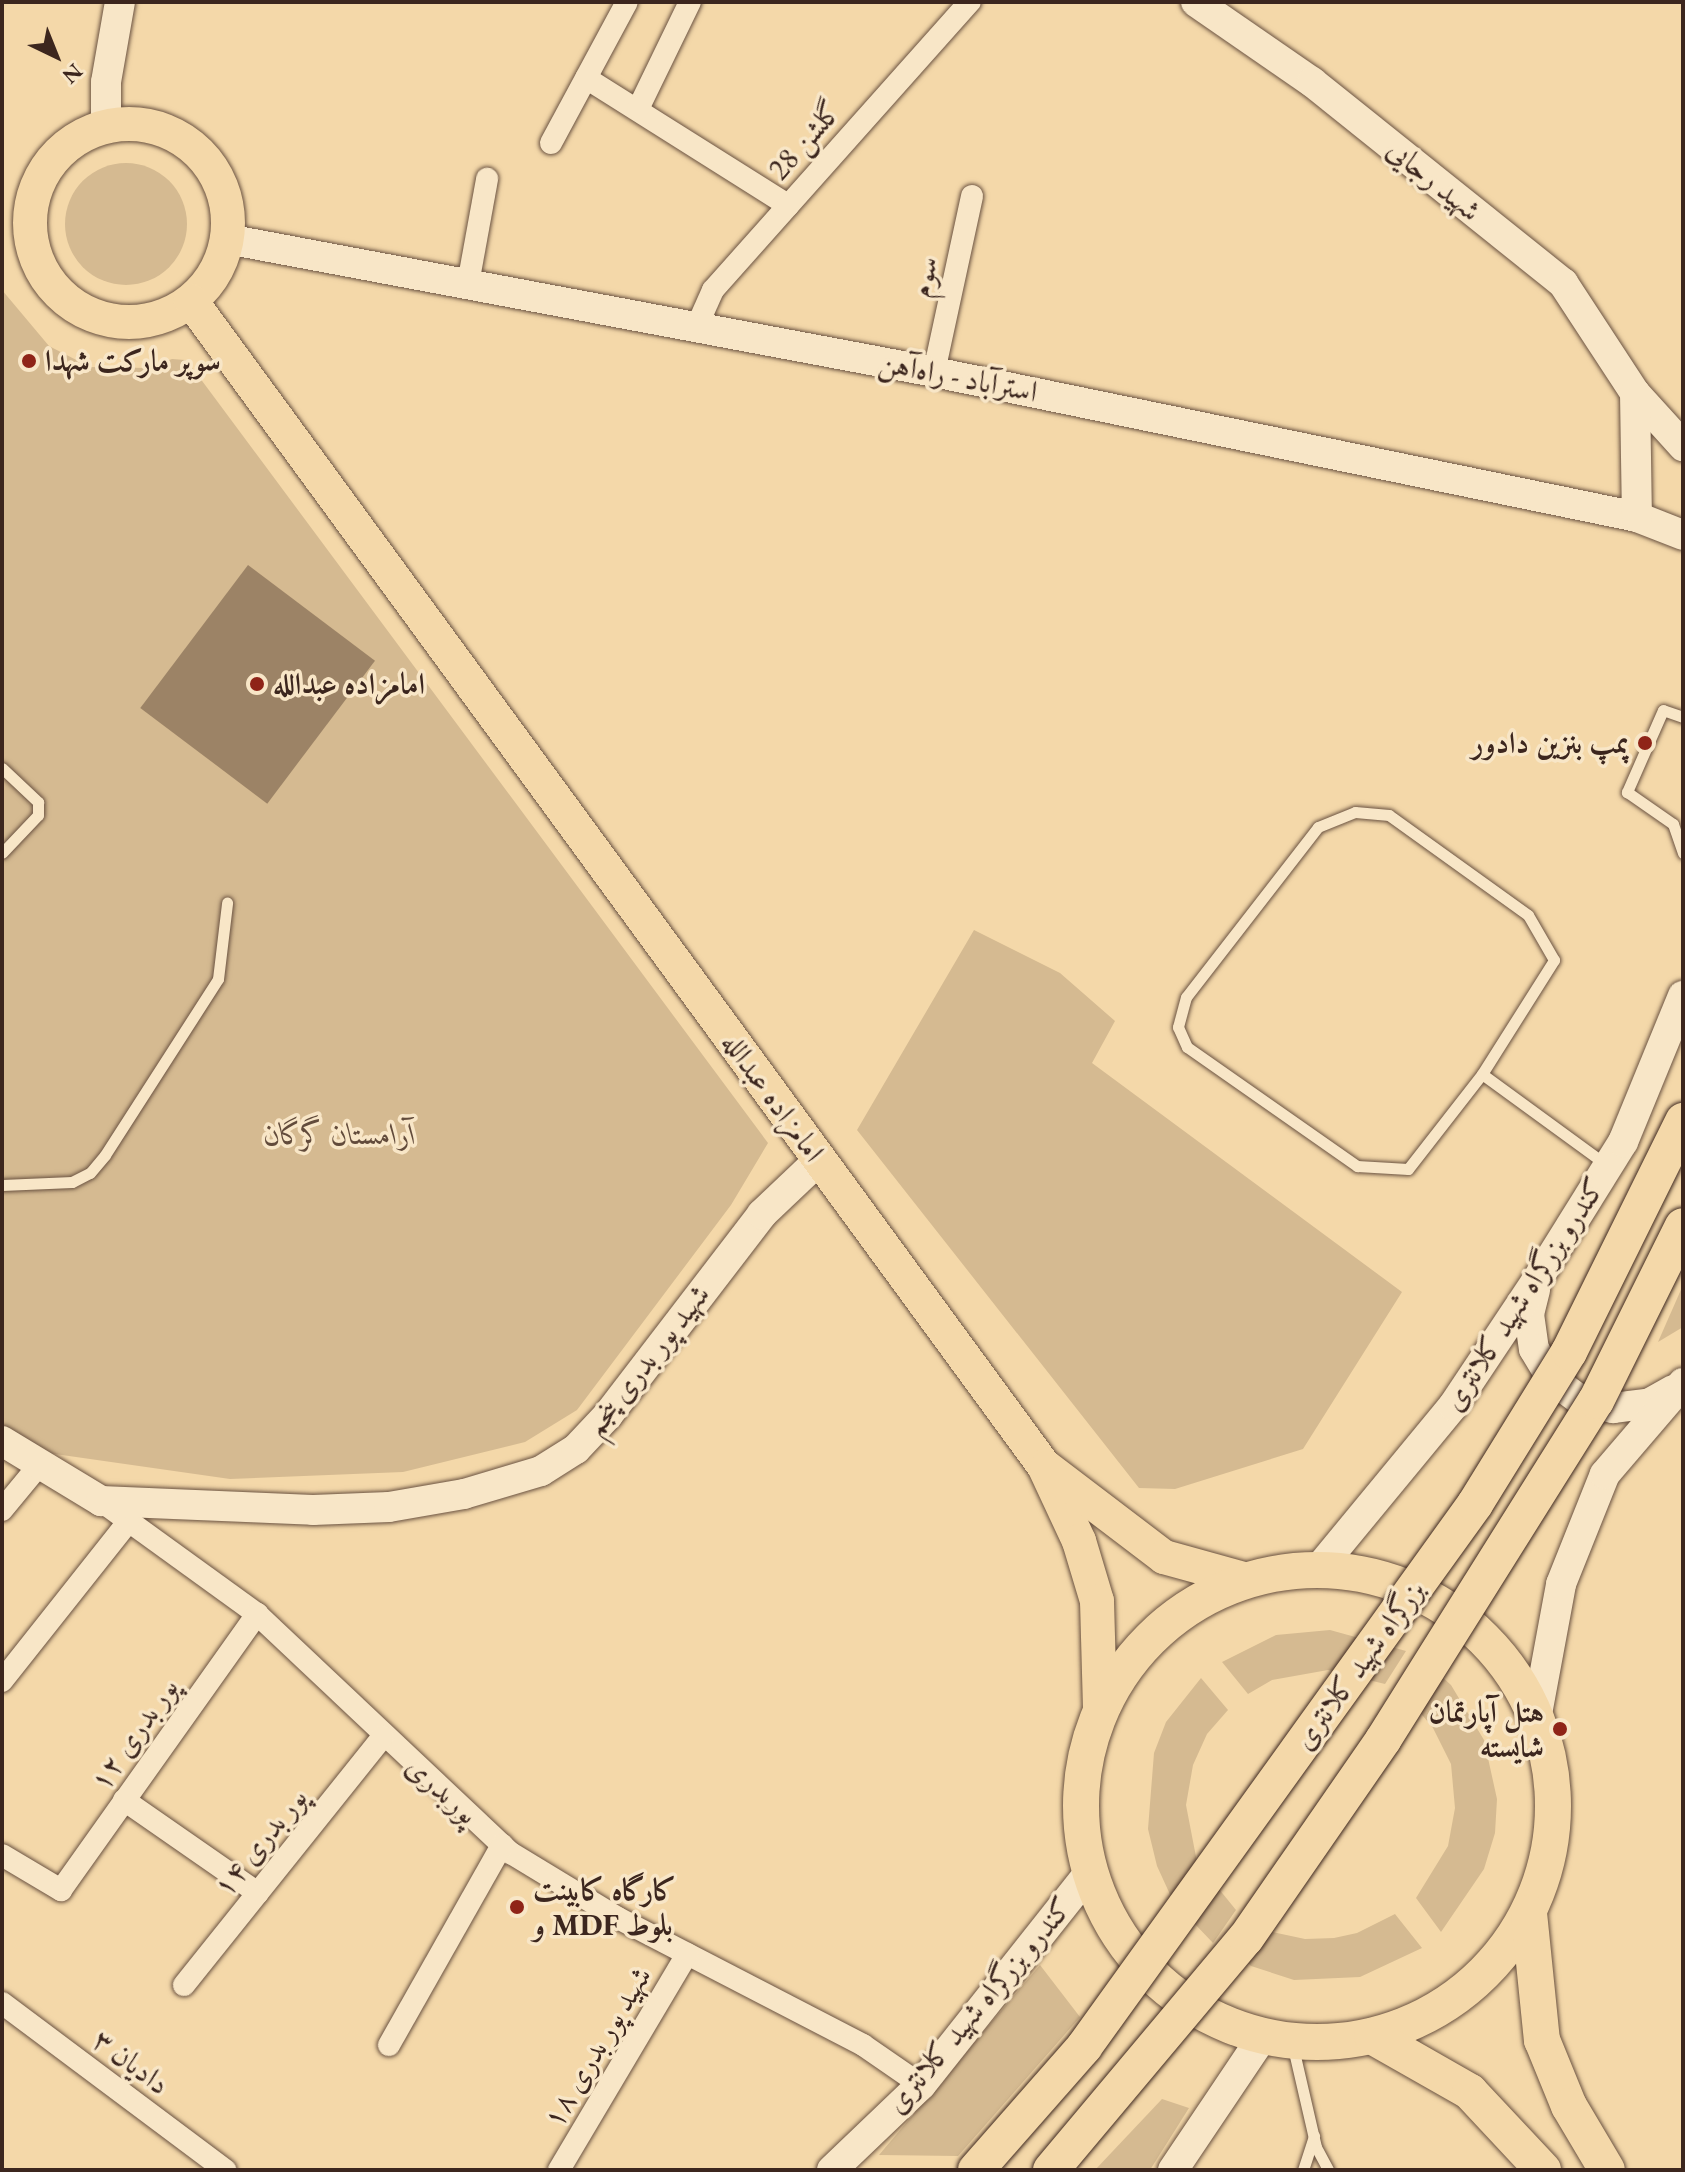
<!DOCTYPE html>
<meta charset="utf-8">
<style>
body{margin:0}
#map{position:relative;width:1685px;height:2172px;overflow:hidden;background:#f4d8a9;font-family:"EB Garamond",Amiri,serif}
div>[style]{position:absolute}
.green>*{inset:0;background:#d5ba91}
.round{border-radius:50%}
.building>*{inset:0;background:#9c8366;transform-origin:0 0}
.roads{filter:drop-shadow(0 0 2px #6a5241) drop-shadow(0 0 2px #6a5241)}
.service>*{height:11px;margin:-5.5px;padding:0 5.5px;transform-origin:5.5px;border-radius:5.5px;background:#f8e6c7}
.minor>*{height:22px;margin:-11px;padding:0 11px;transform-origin:11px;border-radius:11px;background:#f8e6c7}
.secondary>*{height:30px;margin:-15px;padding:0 15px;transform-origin:15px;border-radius:15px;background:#f8e6c7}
.primary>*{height:34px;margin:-17px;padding:0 17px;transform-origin:17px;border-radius:17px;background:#f4d8a9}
.primary>.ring{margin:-17px;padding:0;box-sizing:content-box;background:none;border:34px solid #f4d8a9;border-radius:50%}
.trunk>*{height:36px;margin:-18px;padding:0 18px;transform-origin:18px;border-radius:18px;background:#f4d8a9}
.trunk>.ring{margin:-18px;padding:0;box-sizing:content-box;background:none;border:36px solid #f4d8a9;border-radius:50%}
.bridges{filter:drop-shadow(0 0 2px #3c261e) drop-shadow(0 0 2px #3c261e)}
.trunk-bridge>*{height:36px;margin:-18px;padding:0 18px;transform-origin:18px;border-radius:18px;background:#f4d8a9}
.dots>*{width:22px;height:22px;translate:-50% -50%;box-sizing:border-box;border:4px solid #f8e6c7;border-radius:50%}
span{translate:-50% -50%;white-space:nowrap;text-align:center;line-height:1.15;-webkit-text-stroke:7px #f8e6c7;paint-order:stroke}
.street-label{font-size:30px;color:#3c261e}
.poi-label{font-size:30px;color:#3c261e;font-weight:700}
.left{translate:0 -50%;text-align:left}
.right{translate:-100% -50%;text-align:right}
.park-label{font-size:30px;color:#624b3b;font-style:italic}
.frame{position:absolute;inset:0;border:4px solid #3c261e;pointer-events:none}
.north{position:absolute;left:16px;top:16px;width:80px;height:80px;-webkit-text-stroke:6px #f8e6c7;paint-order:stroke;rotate:137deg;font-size:22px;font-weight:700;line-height:32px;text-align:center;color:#3c261e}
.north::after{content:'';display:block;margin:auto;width:28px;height:36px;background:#3c261e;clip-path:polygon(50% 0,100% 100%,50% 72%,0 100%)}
</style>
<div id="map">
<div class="green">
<div class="round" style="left:65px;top:163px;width:122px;height:122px"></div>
<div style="clip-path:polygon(2px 290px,49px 346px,90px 367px,148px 368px,172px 359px,185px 360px,194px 370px,768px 1143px,731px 1205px,577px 1410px,525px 1442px,403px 1472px,230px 1479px,48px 1453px,2px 1424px)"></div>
<div style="clip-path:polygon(974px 930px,1060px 973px,1115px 1021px,1092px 1063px,1402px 1292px,1303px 1449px,1175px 1489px,1139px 1488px,857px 1130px)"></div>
<div style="clip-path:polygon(1683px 1285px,1683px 1327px,1658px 1342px)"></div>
<div style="clip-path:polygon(1330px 1630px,1406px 1651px,1385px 1684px,1328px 1670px,1272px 1680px,1248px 1694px,1222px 1662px,1276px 1635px)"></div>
<div style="clip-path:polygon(1430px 1666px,1451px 1685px,1484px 1740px,1497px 1799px,1495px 1833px,1484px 1869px,1441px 1932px,1416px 1898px,1448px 1846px,1455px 1808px,1451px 1764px,1433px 1728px,1408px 1698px)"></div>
<div style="clip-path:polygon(1201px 1678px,1228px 1710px,1207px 1734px,1193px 1765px,1186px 1805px,1197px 1862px,1236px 1910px,1213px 1943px,1173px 1901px,1157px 1866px,1148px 1829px,1154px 1753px,1166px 1722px)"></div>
<div style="clip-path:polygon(1395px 1914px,1422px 1948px,1360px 1977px,1294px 1980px,1251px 1966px,1242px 1957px,1259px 1929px,1305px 1939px,1334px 1938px,1357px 1933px)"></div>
<div style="clip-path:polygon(1040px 1965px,1080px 2017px,958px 2156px,879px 2155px)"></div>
<div style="clip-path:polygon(1162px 2099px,1189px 2108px,1150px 2170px,1095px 2170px)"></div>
</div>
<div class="building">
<div style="left:248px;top:565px;width:159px;height:179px;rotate:37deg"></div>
</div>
<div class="roads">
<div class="service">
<div style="left:1683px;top:717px;width:21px;rotate:-161deg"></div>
<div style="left:1663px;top:710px;width:90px;rotate:113.7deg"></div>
<div style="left:1627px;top:792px;width:56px;rotate:34.8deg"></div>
<div style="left:1673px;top:824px;width:31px;rotate:71deg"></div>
<div style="left:2px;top:768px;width:50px;rotate:43.4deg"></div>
<div style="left:38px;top:802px;width:13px;rotate:90deg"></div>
<div style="left:38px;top:815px;width:52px;rotate:133.5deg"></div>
<div style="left:1482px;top:1074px;width:135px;rotate:-57.7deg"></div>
<div style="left:1554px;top:960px;width:52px;rotate:-120deg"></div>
<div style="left:1528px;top:915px;width:171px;rotate:-144.3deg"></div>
<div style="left:1389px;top:815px;width:34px;rotate:-175deg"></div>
<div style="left:1355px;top:812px;width:40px;rotate:158deg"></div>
<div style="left:1318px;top:827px;width:215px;rotate:127.8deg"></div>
<div style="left:1186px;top:997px;width:31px;rotate:105deg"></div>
<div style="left:1178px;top:1027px;width:22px;rotate:66deg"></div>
<div style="left:1187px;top:1047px;width:208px;rotate:35deg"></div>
<div style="left:1357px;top:1166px;width:51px;rotate:3.4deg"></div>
<div style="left:1408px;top:1169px;width:120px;rotate:-52.1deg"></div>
<div style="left:1482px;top:1074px;width:155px;rotate:36.1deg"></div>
<div style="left:2px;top:1185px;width:70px;rotate:-2.5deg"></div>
<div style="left:72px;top:1182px;width:20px;rotate:-27deg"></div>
<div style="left:90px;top:1173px;width:23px;rotate:-50deg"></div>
<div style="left:105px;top:1155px;width:209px;rotate:-57.3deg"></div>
<div style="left:218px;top:979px;width:77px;rotate:-83.2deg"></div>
<div style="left:1292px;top:2043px;width:107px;rotate:77deg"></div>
<div style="left:1316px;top:2147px;width:26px;rotate:62deg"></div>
<div style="left:1303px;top:2170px;width:36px;rotate:-72deg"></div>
</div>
<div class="minor">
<div style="left:586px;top:78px;width:239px;rotate:32.2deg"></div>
<div style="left:638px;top:109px;width:119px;rotate:-64.1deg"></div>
<div style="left:551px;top:143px;width:160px;rotate:-61.7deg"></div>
<div style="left:468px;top:284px;width:107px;rotate:-79.7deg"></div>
<div style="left:697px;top:326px;width:39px;rotate:-66deg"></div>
<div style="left:713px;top:290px;width:386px;rotate:-48.3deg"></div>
<div style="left:934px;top:372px;width:180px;rotate:-77.8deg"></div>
<div style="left:101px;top:1501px;width:193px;rotate:35.9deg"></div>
<div style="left:257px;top:1614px;width:349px;rotate:43.3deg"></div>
<div style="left:511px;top:1853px;width:125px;rotate:31.3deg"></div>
<div style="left:618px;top:1918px;width:276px;rotate:27.4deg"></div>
<div style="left:863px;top:2045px;width:70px;rotate:34.6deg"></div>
<div style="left:2px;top:1510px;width:60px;rotate:-50.4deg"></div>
<div style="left:2px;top:1681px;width:204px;rotate:-51.6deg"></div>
<div style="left:124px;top:1800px;width:163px;rotate:34.8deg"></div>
<div style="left:2px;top:1855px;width:69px;rotate:30.7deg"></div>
<div style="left:61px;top:1890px;width:339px;rotate:-54.6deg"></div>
<div style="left:184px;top:1985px;width:318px;rotate:-51.3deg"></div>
<div style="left:2px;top:2003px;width:279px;rotate:36.8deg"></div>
<div style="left:389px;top:2045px;width:230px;rotate:-60.5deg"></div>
<div style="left:559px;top:2170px;width:251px;rotate:-59.3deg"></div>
</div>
<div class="secondary">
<div style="left:1196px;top:2px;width:141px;rotate:34.6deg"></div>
<div style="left:1312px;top:82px;width:322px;rotate:38.7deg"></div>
<div style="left:1563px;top:283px;width:131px;rotate:56.8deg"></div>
<div style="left:1635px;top:393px;width:72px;rotate:47.8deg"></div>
<div style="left:106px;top:126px;width:44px;rotate:-90deg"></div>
<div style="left:106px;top:82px;width:81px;rotate:-80.1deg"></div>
<div style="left:227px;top:239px;width:719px;rotate:10.65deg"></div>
<div style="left:934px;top:372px;width:718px;rotate:11.65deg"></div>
<div style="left:1637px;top:517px;width:49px;rotate:21.4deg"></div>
<div style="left:1635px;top:393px;width:124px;rotate:89.1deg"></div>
<div style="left:1535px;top:1290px;width:25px;rotate:104deg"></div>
<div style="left:1529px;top:1314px;width:35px;rotate:82deg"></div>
<div style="left:1534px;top:1349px;width:35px;rotate:59deg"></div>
<div style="left:1552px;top:1379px;width:35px;rotate:37deg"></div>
<div style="left:1580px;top:1400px;width:34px;rotate:14deg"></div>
<div style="left:1613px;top:1408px;width:35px;rotate:-7deg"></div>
<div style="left:1648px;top:1404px;width:29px;rotate:-29deg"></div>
<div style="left:2px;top:1441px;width:116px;rotate:31.2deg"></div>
<div style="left:101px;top:1501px;width:212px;rotate:2.4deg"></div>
<div style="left:313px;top:1510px;width:76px;rotate:-2.3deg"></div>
<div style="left:389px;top:1507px;width:76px;rotate:-9.8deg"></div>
<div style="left:464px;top:1494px;width:80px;rotate:-16.6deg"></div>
<div style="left:541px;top:1471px;width:41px;rotate:-32.2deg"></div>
<div style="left:576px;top:1449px;width:47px;rotate:-46.7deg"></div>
<div style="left:608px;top:1415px;width:253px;rotate:-52.5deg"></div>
<div style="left:762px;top:1214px;width:79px;rotate:-43.5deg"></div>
<div style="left:1321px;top:1566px;width:207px;rotate:-50.5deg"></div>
<div style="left:1453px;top:1406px;width:151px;rotate:-56.3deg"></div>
<div style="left:1537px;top:1280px;width:163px;rotate:-58.1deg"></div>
<div style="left:1623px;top:1142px;width:158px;rotate:-67.7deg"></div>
<div style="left:1537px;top:1714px;width:132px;rotate:-79.5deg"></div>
<div style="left:1561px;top:1584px;width:118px;rotate:-68.2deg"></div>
<div style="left:1605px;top:1474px;width:120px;rotate:-49.4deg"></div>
<div style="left:832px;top:2170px;width:123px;rotate:-43.7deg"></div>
<div style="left:921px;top:2085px;width:272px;rotate:-51.6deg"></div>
<div style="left:1173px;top:2170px;width:161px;rotate:-56.1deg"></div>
</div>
<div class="primary">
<div class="ring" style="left:30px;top:124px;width:164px;height:164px"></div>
<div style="left:191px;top:301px;width:1444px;rotate:53.79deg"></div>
<div style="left:1044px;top:1466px;width:83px;rotate:65deg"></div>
<div style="left:1079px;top:1541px;width:63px;rotate:73.3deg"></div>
<div style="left:1097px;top:1601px;width:110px;rotate:88.4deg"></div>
<div style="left:1047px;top:1468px;width:147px;rotate:37.3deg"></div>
<div style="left:1164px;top:1557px;width:86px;rotate:15.5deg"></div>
</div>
<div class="trunk">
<div class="ring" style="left:1081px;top:1570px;width:436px;height:436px"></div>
<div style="left:1529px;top:1913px;width:128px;rotate:84.2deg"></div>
<div style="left:1542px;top:2040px;width:71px;rotate:67.8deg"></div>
<div style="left:1569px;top:2106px;width:74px;rotate:59.3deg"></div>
<div style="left:1372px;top:2036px;width:113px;rotate:29.7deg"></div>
<div style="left:1470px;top:2092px;width:107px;rotate:46.9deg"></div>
</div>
</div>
<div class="bridges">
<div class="trunk-bridge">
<div style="left:976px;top:2170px;width:164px;rotate:-48.7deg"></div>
<div style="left:1084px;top:2047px;width:669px;rotate:-54.24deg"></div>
<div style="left:1475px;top:1504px;width:179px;rotate:-58.3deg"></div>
<div style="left:1569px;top:1352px;width:258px;rotate:-63.7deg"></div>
<div style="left:1051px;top:2170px;width:303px;rotate:-50deg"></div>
<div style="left:1246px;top:1938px;width:241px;rotate:-55.3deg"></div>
<div style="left:1383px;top:1740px;width:400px;rotate:-57.9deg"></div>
<div style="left:1596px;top:1401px;width:195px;rotate:-63.6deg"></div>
</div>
</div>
<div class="dots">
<div style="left:29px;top:361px;background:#8f2418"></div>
<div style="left:257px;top:684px;background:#8f2418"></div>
<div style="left:1645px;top:743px;background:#8f2418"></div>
<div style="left:1560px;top:1729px;background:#8f2418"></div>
<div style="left:517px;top:1907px;background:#8f2418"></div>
</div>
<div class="street-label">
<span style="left:805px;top:140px;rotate:-49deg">گلشن 28</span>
<span style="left:1434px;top:180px;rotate:39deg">شهید رجایی</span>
<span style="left:924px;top:277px;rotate:-78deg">سوم</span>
<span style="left:958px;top:377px;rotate:11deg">استرآباد - راه‌آهن</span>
<span style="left:773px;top:1097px;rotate:54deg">امامزاده عبدالله</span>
<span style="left:1524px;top:1294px;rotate:-57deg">کندرو بزرگراه شهید کلانتری</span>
<span style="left:647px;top:1360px;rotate:-52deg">شهید پور بدری پنجم</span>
<span style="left:1359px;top:1665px;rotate:-54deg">بزرگراه شهید کلانتری</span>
<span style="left:134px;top:1734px;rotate:-55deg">پور بدری ۱۲</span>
<span style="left:442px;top:1790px;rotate:42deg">پوربدری</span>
<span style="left:260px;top:1842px;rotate:-51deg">پور بدری ۱۴</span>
<span style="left:979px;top:2005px;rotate:-50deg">کندرو بزرگراه شهید کلانتری</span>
<span style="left:597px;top:2047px;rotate:-59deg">شهید پور بدری ۱۸</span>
<span style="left:131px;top:2062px;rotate:37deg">دادیان ۳</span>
</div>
<div class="poi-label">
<span class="left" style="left:45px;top:361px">سوپر مارکت شهدا</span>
<span class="left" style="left:273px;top:684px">امامزاده عبدالله</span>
<span class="right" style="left:1629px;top:743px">پمپ بنزین دادور</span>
<span class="right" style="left:1544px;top:1729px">هتل آپارتمان<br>شایسته</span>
<span class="left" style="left:533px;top:1907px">کارگاه کابینت<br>و MDF بلوط</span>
</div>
<div class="park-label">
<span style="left:340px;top:1134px">آرامستان گرگان</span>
</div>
<div class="frame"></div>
<div class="north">N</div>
</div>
